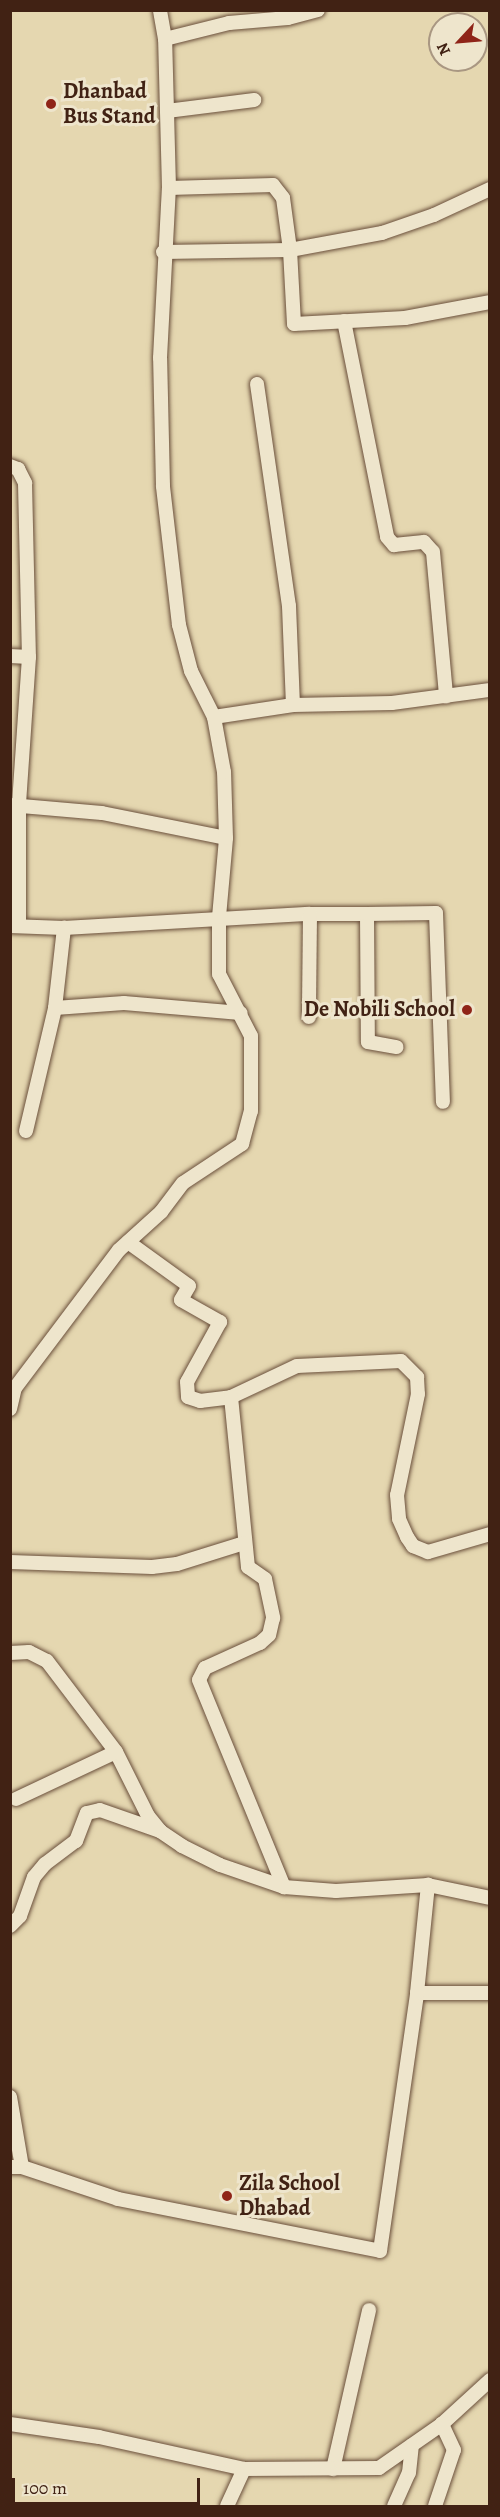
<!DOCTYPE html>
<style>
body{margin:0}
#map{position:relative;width:500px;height:2517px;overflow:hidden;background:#e5d7b0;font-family:Alegreya,serif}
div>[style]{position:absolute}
.roads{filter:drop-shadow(0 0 2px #6a4f3b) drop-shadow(0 0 2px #6a4f3b)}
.minor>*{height:14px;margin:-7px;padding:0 7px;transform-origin:7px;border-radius:7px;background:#eee5cc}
.dots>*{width:16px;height:16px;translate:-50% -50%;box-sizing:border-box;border:3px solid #eee5cc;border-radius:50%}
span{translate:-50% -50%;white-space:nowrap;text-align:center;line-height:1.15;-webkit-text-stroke:6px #eee5cc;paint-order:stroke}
.poi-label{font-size:22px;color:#412214;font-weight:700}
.left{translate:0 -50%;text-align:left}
.right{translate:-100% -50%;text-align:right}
.frame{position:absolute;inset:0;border:12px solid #412214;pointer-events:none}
.north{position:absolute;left:428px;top:12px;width:60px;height:60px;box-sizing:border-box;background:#eee5cc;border:2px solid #a99782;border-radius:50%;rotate:244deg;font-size:16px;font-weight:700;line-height:24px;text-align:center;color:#412214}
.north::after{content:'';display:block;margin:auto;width:21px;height:27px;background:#8f2418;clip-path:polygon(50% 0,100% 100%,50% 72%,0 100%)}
.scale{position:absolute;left:12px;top:2478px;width:188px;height:27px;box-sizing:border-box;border:3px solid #412214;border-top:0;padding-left:8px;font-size:18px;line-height:21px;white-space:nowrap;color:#412214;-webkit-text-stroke:4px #eee5cc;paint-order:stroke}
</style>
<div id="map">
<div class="roads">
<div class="minor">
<div style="left:165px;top:39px;width:66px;rotate:-14deg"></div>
<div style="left:229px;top:23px;width:59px;rotate:-4.8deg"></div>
<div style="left:288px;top:18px;width:31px;rotate:-15deg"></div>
<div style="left:167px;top:111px;width:88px;rotate:-7.2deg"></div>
<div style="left:169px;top:188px;width:104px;rotate:-1.7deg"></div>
<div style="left:273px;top:185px;width:16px;rotate:52deg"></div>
<div style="left:283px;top:198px;width:52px;rotate:82.3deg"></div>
<div style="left:290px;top:250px;width:94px;rotate:-10.5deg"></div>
<div style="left:382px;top:233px;width:55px;rotate:-19.1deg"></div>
<div style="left:434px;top:215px;width:62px;rotate:-24.9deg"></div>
<div style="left:163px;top:252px;width:127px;rotate:-0.9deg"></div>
<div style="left:290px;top:250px;width:74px;rotate:86.9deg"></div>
<div style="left:294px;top:324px;width:111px;rotate:-3.1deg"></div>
<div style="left:405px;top:318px;width:86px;rotate:-10.7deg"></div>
<div style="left:344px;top:321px;width:220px;rotate:78.7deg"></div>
<div style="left:387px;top:537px;width:11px;rotate:49deg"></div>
<div style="left:394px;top:545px;width:30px;rotate:-6deg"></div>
<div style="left:424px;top:542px;width:13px;rotate:48deg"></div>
<div style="left:433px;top:552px;width:145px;rotate:84.8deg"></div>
<div style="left:257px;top:384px;width:224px;rotate:81.8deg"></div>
<div style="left:289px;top:606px;width:99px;rotate:87.7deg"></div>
<div style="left:10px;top:466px;width:9px;rotate:21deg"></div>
<div style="left:18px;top:469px;width:16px;rotate:63deg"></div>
<div style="left:25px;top:483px;width:174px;rotate:88.7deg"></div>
<div style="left:29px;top:657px;width:148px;rotate:93.9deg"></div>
<div style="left:19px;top:805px;width:121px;rotate:90deg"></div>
<div style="left:10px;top:656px;width:19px;rotate:3deg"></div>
<div style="left:214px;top:717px;width:80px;rotate:-8.6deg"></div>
<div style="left:293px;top:705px;width:99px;rotate:-1.2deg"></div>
<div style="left:392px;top:703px;width:99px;rotate:-7.6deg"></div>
<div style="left:10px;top:805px;width:92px;rotate:5deg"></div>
<div style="left:102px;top:813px;width:126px;rotate:11.4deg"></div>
<div style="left:310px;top:914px;width:57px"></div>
<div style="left:367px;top:914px;width:128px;rotate:89.6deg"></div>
<div style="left:368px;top:1042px;width:29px;rotate:10deg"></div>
<div style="left:367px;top:914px;width:69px;rotate:-0.8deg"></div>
<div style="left:436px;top:913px;width:189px;rotate:87.9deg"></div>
<div style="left:10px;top:926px;width:54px;rotate:2.1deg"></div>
<div style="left:64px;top:928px;width:246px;rotate:-3.3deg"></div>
<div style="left:310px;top:914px;width:103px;rotate:90.6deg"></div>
<div style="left:55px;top:1008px;width:69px;rotate:-4.1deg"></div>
<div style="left:124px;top:1003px;width:117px;rotate:4.9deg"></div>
<div style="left:26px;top:1131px;width:126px;rotate:-76.7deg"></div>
<div style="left:55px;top:1008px;width:81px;rotate:-83.6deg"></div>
<div style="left:128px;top:1242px;width:75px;rotate:35.8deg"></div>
<div style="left:189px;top:1286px;width:16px;rotate:120deg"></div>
<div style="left:181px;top:1300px;width:45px;rotate:29.4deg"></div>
<div style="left:220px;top:1322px;width:68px;rotate:118.8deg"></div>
<div style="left:187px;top:1382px;width:15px;rotate:86deg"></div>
<div style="left:188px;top:1397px;width:13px;rotate:18deg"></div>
<div style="left:200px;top:1401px;width:31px;rotate:-7deg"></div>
<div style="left:231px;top:1397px;width:73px;rotate:-25.2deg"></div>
<div style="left:297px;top:1366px;width:104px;rotate:-2.8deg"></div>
<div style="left:401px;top:1361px;width:23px;rotate:45deg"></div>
<div style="left:417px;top:1377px;width:17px;rotate:87deg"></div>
<div style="left:418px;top:1394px;width:103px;rotate:101.7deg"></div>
<div style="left:397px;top:1495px;width:24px;rotate:85deg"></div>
<div style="left:399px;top:1519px;width:20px;rotate:66deg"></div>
<div style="left:407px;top:1537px;width:11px;rotate:56deg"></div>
<div style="left:413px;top:1546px;width:16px;rotate:22deg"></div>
<div style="left:428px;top:1552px;width:65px;rotate:-16.2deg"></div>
<div style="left:231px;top:1397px;width:171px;rotate:84.3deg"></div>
<div style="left:248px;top:1567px;width:21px;rotate:35deg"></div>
<div style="left:265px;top:1579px;width:40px;rotate:78deg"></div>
<div style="left:273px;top:1618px;width:17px;rotate:103deg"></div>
<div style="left:269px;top:1635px;width:12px;rotate:138deg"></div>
<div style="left:260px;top:1643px;width:60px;rotate:155.6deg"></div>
<div style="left:205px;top:1668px;width:13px;rotate:117deg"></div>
<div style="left:199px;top:1680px;width:224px;rotate:67.7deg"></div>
<div style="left:10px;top:1409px;width:22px;rotate:-77deg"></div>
<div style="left:15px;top:1388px;width:173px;rotate:-53deg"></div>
<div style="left:119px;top:1250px;width:57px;rotate:-42.1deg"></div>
<div style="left:161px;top:1212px;width:36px;rotate:-53deg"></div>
<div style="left:183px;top:1183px;width:71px;rotate:-33.5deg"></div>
<div style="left:242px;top:1144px;width:34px;rotate:-75deg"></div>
<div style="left:251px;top:1111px;width:75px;rotate:-90deg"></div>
<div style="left:251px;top:1036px;width:70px;rotate:-117.3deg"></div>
<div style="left:219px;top:974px;width:57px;rotate:-90deg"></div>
<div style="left:219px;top:917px;width:79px;rotate:-84.9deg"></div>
<div style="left:226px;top:838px;width:66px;rotate:-91.7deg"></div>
<div style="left:224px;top:772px;width:56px;rotate:-100.3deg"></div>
<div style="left:214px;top:717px;width:51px;rotate:-116.6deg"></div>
<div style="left:191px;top:671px;width:48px;rotate:-104.6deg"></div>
<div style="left:179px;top:625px;width:140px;rotate:-96.6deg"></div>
<div style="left:163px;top:486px;width:128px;rotate:-91.3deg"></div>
<div style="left:160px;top:358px;width:170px;rotate:-87deg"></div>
<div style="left:169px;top:188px;width:149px;rotate:-91.5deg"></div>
<div style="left:165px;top:39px;width:29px;rotate:-100deg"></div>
<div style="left:10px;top:1562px;width:142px;rotate:2deg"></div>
<div style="left:152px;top:1567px;width:25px;rotate:-7deg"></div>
<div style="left:177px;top:1564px;width:70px;rotate:-17.4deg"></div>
<div style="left:10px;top:1653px;width:19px;rotate:-3deg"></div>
<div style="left:29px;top:1652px;width:20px;rotate:27deg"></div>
<div style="left:47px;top:1661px;width:114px;rotate:52.8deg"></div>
<div style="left:116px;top:1752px;width:72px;rotate:63.4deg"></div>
<div style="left:148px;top:1816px;width:19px;rotate:51deg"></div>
<div style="left:160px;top:1831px;width:27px;rotate:34deg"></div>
<div style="left:182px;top:1846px;width:42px;rotate:26.6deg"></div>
<div style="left:220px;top:1865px;width:68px;rotate:19deg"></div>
<div style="left:284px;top:1887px;width:52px;rotate:4.4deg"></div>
<div style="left:336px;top:1891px;width:92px;rotate:-3.7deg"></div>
<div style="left:428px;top:1885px;width:63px;rotate:11.8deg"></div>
<div style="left:16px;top:1799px;width:110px;rotate:-25.2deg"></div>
<div style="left:10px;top:1926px;width:14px;rotate:-45deg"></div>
<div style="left:20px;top:1916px;width:41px;rotate:-70.3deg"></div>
<div style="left:34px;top:1877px;width:17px;rotate:-50deg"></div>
<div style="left:45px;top:1864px;width:39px;rotate:-37deg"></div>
<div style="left:76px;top:1841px;width:30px;rotate:-69deg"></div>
<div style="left:87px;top:1813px;width:13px;rotate:-13deg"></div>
<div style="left:100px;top:1810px;width:64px;rotate:19.3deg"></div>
<div style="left:417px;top:1993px;width:73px"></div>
<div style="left:10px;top:2097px;width:71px;rotate:80.3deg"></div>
<div style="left:10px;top:2167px;width:12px"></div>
<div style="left:22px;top:2167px;width:101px;rotate:18.4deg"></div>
<div style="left:118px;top:2199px;width:267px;rotate:11.2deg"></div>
<div style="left:380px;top:2251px;width:261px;rotate:-81.8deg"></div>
<div style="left:417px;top:1993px;width:109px;rotate:-84.2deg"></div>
<div style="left:10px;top:2424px;width:90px;rotate:8.3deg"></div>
<div style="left:99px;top:2437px;width:148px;rotate:12.4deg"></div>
<div style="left:333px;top:2469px;width:163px;rotate:-77.2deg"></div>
<div style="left:227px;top:2506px;width:41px;rotate:-65.3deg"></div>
<div style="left:244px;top:2469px;width:135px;rotate:-0.4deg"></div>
<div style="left:379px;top:2468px;width:77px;rotate:-34.9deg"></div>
<div style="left:442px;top:2424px;width:65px;rotate:-42.5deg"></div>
<div style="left:394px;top:2506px;width:36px;rotate:-66deg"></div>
<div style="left:409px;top:2473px;width:28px;rotate:-84deg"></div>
<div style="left:435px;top:2506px;width:59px;rotate:-71.3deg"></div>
<div style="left:454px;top:2450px;width:29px;rotate:-115deg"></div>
</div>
</div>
<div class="dots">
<div style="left:51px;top:104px;background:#8f2418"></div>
<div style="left:467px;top:1010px;background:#8f2418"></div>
<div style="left:227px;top:2196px;background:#8f2418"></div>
</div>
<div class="poi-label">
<span class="left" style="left:63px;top:104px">Dhanbad<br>Bus Stand</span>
<span class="right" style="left:455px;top:1010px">De Nobili School</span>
<span class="left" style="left:239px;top:2196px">Zila School<br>Dhabad</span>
</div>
<div class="frame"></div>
<div class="north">N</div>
<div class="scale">100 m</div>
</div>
